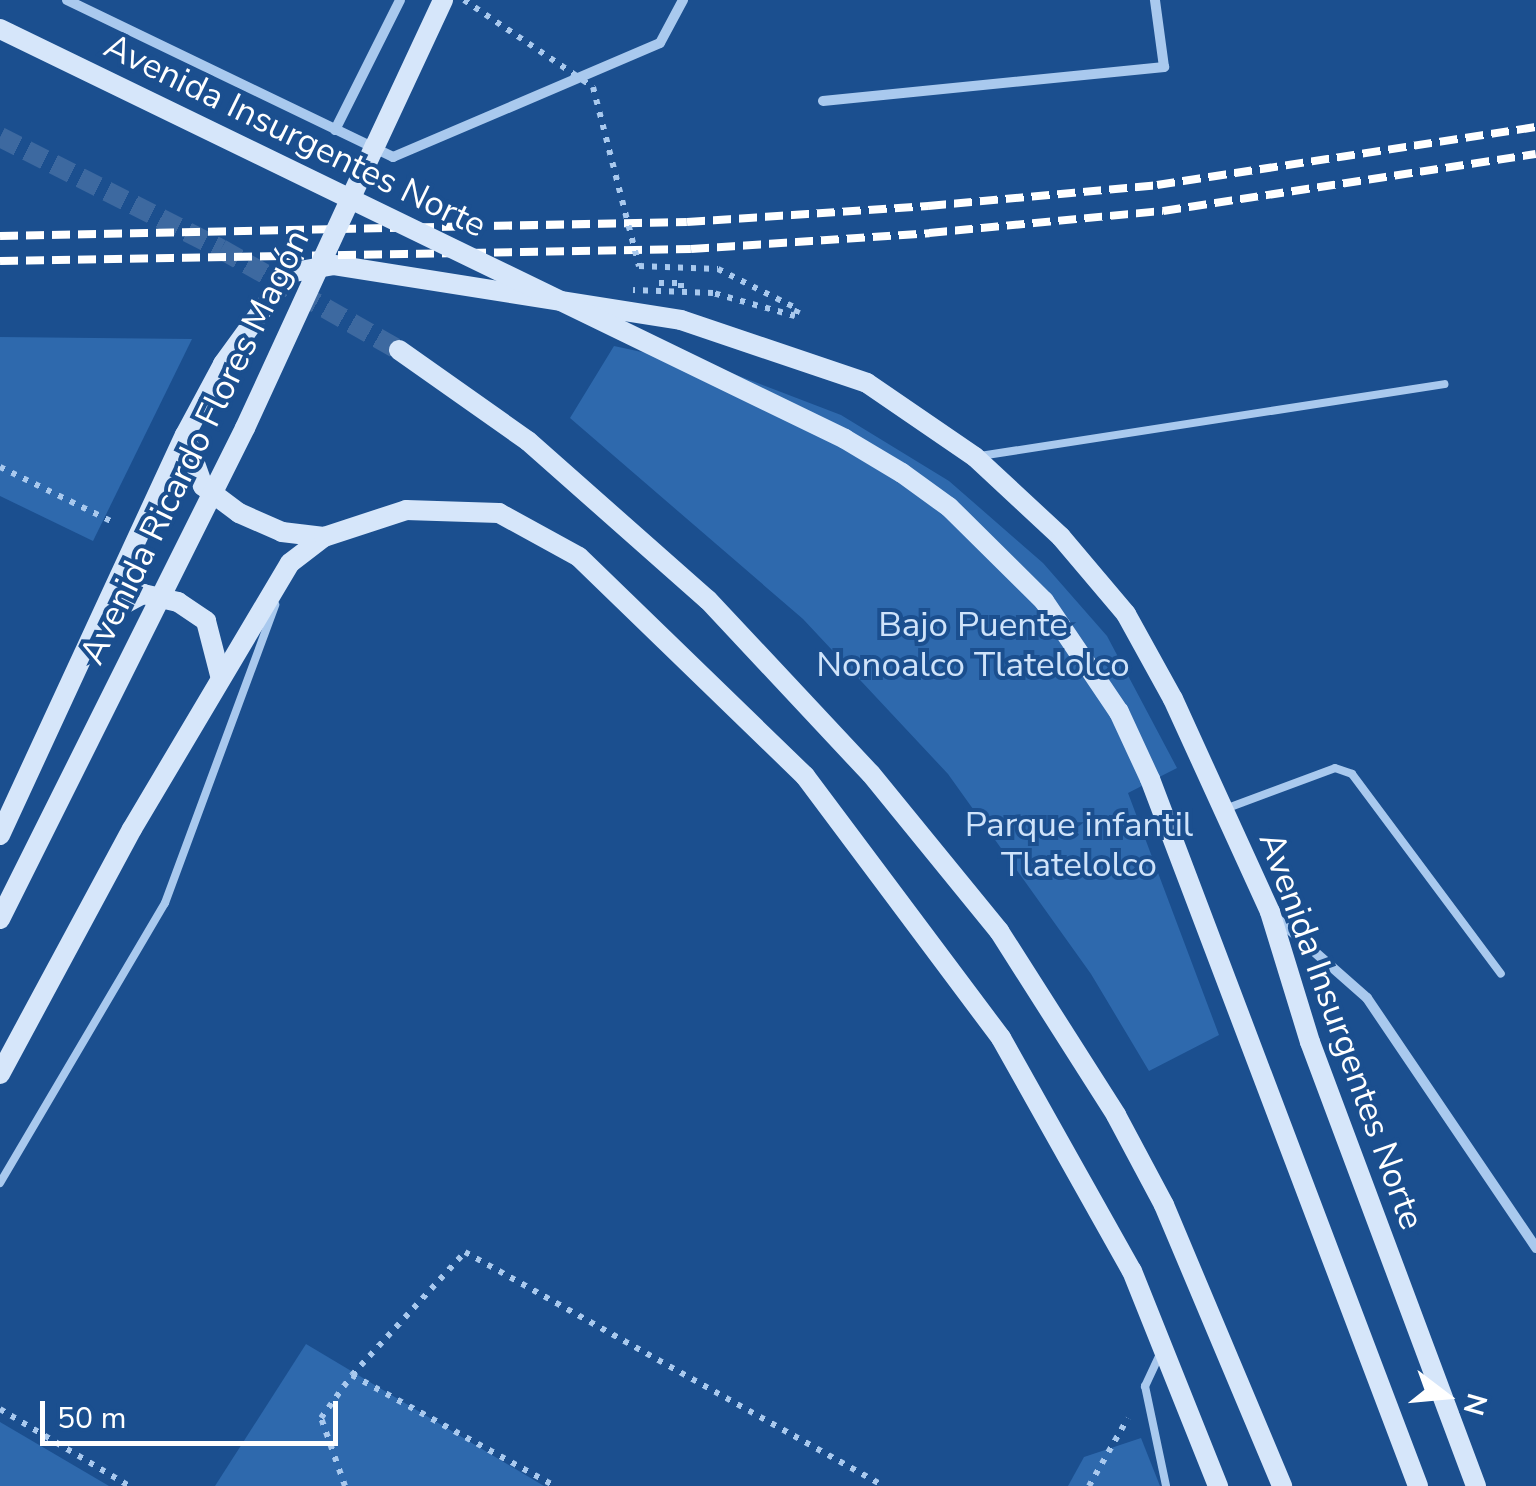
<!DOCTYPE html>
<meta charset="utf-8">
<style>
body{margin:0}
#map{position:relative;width:1536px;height:1486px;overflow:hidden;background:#1b4f8f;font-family:"Nunito Sans",sans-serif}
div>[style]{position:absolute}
.green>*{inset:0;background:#2e69ad}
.secondary-tunnel>*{height:20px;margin-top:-10px;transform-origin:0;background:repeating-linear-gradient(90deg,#3d69a0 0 20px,transparent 0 30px)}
.path>*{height:6px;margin-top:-3px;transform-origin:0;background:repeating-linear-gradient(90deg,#a9c9ee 0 5px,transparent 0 13px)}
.lane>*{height:8px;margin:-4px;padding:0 4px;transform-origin:4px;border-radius:4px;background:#a9c9ee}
.street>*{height:10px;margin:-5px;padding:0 5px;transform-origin:5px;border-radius:5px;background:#a9c9ee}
.secondary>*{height:20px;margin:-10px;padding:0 10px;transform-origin:10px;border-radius:10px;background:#d6e6fa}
.rail>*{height:8px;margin-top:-4px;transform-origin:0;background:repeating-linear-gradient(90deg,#fff 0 18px,transparent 0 26px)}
.path-bridge>*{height:6px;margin-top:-3px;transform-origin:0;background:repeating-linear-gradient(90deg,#a9c9ee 0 5px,transparent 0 13px)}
.secondary-bridge>*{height:20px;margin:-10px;padding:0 10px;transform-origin:10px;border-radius:10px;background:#d6e6fa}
span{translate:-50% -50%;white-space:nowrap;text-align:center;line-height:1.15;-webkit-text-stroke:8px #1b4f8f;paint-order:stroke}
.street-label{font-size:35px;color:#fff}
.park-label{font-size:35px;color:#cfe3fa}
.north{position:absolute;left:1396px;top:1346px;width:100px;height:100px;-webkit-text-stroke:8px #1b4f8f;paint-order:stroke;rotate:106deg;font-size:28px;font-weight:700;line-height:40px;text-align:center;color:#fff}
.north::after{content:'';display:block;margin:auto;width:35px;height:45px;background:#fff;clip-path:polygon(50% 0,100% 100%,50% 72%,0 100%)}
.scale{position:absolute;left:40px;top:1401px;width:298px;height:45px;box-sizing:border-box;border:5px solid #fff;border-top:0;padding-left:12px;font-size:30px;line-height:35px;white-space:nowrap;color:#fff;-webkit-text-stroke:8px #1b4f8f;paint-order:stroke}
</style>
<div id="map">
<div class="green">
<div style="clip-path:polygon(0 337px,192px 339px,93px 541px,0 496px)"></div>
<div style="clip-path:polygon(614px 346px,721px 369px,841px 415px,949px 481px,1043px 563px,1107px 636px,1177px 768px,1128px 793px,1219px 1035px,1149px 1071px,1091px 974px,948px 774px,803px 619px,570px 418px)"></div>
<div style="clip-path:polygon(306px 1344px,544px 1486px,215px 1486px)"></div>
<div style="clip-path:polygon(0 1422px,109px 1486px,0 1486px)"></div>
<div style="clip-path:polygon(1141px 1438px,1160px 1486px,1068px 1486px,1084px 1457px)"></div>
</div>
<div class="secondary-tunnel">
<div style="left:0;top:137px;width:248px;rotate:26.9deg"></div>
<div style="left:221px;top:249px;width:205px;rotate:29.6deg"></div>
</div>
<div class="path">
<div style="left:659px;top:283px;width:22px"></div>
<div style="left:681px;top:283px;width:11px;rotate:90deg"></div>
<div style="left:0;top:467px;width:128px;rotate:26deg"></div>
<div style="left:352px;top:1375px;width:231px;rotate:28.7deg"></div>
<div style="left:0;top:1409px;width:150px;rotate:30.8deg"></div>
<div style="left:345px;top:1486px;width:72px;rotate:-109.4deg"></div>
<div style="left:321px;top:1418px;width:53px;rotate:-54.2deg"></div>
<div style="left:352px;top:1375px;width:167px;rotate:-47.4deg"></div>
<div style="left:465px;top:1252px;width:479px;rotate:29.2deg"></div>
<div style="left:1089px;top:1486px;width:78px;rotate:-60.2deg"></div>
</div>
<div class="lane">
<div style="left:980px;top:456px;width:470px;rotate:-8.8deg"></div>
<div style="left:1225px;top:809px;width:117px;rotate:-20.4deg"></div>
<div style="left:1335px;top:768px;width:18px;rotate:19deg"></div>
<div style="left:1352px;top:774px;width:249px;rotate:53.3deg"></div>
<div style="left:0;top:1183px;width:325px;rotate:-59.5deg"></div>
<div style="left:165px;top:903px;width:318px;rotate:-69.7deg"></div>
<div style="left:1161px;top:1352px;width:38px;rotate:115deg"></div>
<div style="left:1145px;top:1386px;width:102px;rotate:78.1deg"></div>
</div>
<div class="street">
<div style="left:67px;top:0;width:362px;rotate:25.7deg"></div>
<div style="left:393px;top:157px;width:290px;rotate:-23.1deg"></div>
<div style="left:660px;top:43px;width:49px;rotate:-61.9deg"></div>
<div style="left:823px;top:101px;width:343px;rotate:-5.7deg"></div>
<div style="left:1164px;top:67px;width:68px;rotate:-97.7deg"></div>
<div style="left:335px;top:130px;width:145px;rotate:-63.4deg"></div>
<div style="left:1274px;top:916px;width:124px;rotate:41.4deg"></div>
<div style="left:1367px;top:998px;width:302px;rotate:55.9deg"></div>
</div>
<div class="secondary">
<div style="left:375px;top:146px;width:161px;rotate:-65deg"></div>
<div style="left:399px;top:350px;width:158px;rotate:35.2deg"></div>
<div style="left:528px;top:441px;width:240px;rotate:41.5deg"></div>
<div style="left:708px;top:600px;width:238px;rotate:46.9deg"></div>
<div style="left:871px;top:774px;width:203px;rotate:50.8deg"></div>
<div style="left:999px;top:931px;width:218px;rotate:57.5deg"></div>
<div style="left:1116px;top:1115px;width:102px;rotate:61.9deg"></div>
<div style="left:1164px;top:1205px;width:305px;rotate:67.2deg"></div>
<div style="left:185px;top:435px;width:54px;rotate:70.6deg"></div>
<div style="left:203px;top:486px;width:45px;rotate:36.9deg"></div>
<div style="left:239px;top:513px;width:47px;rotate:23.8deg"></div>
<div style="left:282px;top:532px;width:42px;rotate:6.8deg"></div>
<div style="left:102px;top:616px;width:47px;rotate:-28.2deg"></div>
<div style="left:143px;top:594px;width:36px;rotate:13deg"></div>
<div style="left:178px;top:602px;width:34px;rotate:34deg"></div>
<div style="left:206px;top:621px;width:56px;rotate:75.5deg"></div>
<div style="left:1150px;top:779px;width:756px;rotate:69.24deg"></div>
<div style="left:0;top:835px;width:441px;rotate:-65.2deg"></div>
<div style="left:185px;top:435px;width:81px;rotate:-61.8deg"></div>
<div style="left:223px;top:364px;width:112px;rotate:-54deg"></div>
<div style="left:289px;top:273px;width:46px;rotate:-10.1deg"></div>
<div style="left:334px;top:265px;width:351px;rotate:9deg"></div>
<div style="left:681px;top:320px;width:196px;rotate:18.7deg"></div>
<div style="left:867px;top:383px;width:131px;rotate:34.4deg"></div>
<div style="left:975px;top:457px;width:117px;rotate:42.9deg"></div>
<div style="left:1061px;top:537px;width:101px;rotate:49.8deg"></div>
<div style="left:1126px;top:614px;width:97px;rotate:61.1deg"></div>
<div style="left:1173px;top:699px;width:234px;rotate:65.5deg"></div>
<div style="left:1270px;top:912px;width:136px;rotate:72.9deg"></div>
<div style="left:1310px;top:1042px;width:474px;rotate:69.5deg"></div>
<div style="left:0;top:1074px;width:278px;rotate:-61.7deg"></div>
<div style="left:132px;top:829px;width:309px;rotate:-59.3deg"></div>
<div style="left:290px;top:563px;width:43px;rotate:-37.4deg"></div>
<div style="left:324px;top:537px;width:86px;rotate:-18.2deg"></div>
<div style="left:406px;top:510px;width:93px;rotate:1.8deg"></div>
<div style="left:499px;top:513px;width:91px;rotate:28.8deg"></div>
<div style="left:579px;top:557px;width:315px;rotate:44.1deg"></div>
<div style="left:805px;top:776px;width:327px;rotate:53.2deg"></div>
<div style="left:1001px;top:1038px;width:267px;rotate:60.7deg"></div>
<div style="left:1132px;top:1271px;width:232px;rotate:68.2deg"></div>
</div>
<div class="rail">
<div style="left:0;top:236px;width:687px;rotate:-1.17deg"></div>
<div style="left:687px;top:222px;width:242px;rotate:-3.8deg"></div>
<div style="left:928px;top:206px;width:230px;rotate:-5.2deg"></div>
<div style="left:1157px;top:185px;width:383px;rotate:-8.7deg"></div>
<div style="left:0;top:261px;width:691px;rotate:-0.99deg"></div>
<div style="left:691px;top:249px;width:239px;rotate:-3.8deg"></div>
<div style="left:929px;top:233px;width:235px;rotate:-5.4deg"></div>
<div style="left:1163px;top:211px;width:377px;rotate:-8.7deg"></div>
</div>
<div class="path-bridge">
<div style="left:464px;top:0;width:156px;rotate:34deg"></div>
<div style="left:593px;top:87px;width:185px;rotate:75.6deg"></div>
<div style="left:639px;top:266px;width:79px;rotate:2.2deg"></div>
<div style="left:718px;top:269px;width:89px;rotate:26.6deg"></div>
<div style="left:798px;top:309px;width:8px;rotate:113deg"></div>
<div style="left:795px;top:316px;width:85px;rotate:-164.3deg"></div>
<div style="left:713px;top:293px;width:80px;rotate:-177.9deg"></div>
</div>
<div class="secondary-bridge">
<div style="left:0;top:29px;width:939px;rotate:25.88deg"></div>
<div style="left:845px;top:439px;width:66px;rotate:30.8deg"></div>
<div style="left:902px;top:473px;width:58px;rotate:35.9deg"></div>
<div style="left:949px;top:507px;width:134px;rotate:44.7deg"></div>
<div style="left:1044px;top:601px;width:134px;rotate:56deg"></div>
<div style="left:1119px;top:712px;width:74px;rotate:65.2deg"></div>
<div style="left:0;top:919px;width:549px;rotate:-63.48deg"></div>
<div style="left:245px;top:428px;width:311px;rotate:-65.3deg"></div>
</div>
<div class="street-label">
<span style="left:295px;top:136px;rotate:26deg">Avenida Insurgentes Norte</span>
<span style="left:195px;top:447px;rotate:-64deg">Avenida Ricardo Flores Magón</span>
<span style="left:1341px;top:1031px;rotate:70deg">Avenida Insurgentes Norte</span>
</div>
<div class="park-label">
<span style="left:973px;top:645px">Bajo Puente<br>Nonoalco Tlatelolco</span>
<span style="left:1079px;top:845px">Parque infantil<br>Tlatelolco</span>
</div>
<div class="north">N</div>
<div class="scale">50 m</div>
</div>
